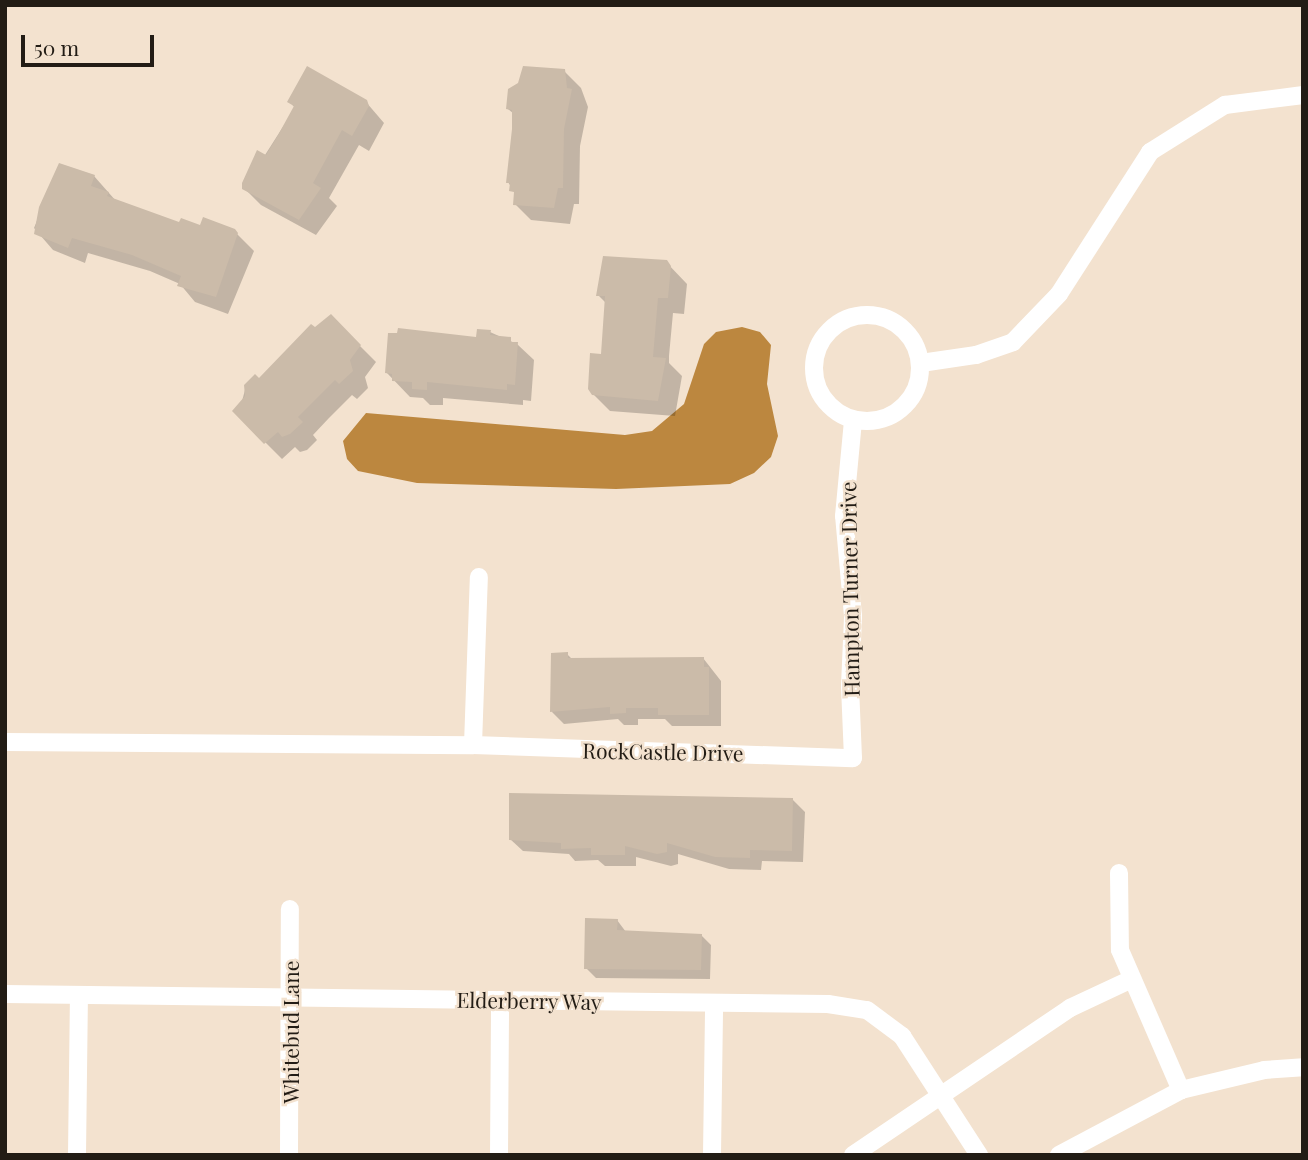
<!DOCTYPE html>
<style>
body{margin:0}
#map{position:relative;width:1308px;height:1160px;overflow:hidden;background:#f3e2cf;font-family:"Playfair Display",serif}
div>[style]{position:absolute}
.water>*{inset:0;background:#bc873f}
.shadow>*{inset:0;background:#0003}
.building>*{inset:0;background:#cbbba9}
.street>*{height:18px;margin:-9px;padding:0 9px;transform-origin:9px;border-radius:9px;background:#fff}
.street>.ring{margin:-9px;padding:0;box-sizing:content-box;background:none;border:18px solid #fff;border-radius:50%}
span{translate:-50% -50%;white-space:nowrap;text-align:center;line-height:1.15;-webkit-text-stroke:5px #f3e2cf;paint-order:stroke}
.street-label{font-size:21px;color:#221c15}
.frame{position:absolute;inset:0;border:7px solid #221c15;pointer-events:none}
.scale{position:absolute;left:21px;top:35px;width:133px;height:32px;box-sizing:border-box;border:4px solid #221c15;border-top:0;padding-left:9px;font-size:21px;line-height:24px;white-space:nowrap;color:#221c15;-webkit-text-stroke:5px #f3e2cf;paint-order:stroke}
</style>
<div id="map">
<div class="water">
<div style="clip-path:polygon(742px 327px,760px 332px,771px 345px,767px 384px,778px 436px,771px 457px,754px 473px,730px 484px,616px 489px,417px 483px,358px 471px,347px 459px,343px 441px,366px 413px,625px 435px,652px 431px,684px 404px,704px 344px,716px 332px)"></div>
</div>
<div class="shadow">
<div style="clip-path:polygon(564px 71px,581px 88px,588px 107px,580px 146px,579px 204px,574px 204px,570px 224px,531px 220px,515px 204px,516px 195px,508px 182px,514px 114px,508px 109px)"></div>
<div style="clip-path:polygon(289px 101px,366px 102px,384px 123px,369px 151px,359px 145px,329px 198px,337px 206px,316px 235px,261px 205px,244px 188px,295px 108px)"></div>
<div style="clip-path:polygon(60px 165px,94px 176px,116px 201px,180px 224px,237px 234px,254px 251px,228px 314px,195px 302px,180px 284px,150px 271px,88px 253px,85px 263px,53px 250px,34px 228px)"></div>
<div style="clip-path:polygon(604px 258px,666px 262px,687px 284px,684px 314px,673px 313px,669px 356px,669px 363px,682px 376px,675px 416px,610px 411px,593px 394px,602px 355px,607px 304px,598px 295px)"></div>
<div style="clip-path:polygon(331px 317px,376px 362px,365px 377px,368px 388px,357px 399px,352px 395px,329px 418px,313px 435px,317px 440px,307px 450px,300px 452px,295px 447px,282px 459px,234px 411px,241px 405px,246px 386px,259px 381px)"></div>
<div style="clip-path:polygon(490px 332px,517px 344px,534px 360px,531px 401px,523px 400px,523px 405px,443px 398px,443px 405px,430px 405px,423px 398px,410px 397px,387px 373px)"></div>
<div style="clip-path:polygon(567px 654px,572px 659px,703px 658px,721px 681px,721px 726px,672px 726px,665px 719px,638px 719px,638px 725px,624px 725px,618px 719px,564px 724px,552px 712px)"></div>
<div style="clip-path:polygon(792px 799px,805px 812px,803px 862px,762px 861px,761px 870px,729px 869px,678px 854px,678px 864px,671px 866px,636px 857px,636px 866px,605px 866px,598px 860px,575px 861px,569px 854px,523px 851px,510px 839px)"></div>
<div style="clip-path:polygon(617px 920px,626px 932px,701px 935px,711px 945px,710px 979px,596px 978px,586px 968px)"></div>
</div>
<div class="building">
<div style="clip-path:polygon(307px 66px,367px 100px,369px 106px,352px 136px,342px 130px,313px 183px,321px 188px,299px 220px,242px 189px,242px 183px,257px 150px,266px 155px,277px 137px,294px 106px,287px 102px)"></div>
<div style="clip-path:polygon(523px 66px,565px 69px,567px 88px,572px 89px,564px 129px,563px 188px,558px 188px,554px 208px,513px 205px,514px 192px,509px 191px,510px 183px,506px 183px,512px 129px,512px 110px,506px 109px,508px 89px,518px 83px)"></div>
<div style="clip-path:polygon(59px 163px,95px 175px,91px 186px,109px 192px,107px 196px,179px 222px,181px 218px,200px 225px,203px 217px,235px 229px,238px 233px,216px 297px,177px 286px,181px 276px,132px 255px,72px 238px,68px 248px,34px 234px,39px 207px)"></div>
<div style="clip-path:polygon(603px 256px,667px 260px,671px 266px,668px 298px,658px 298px,653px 357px,666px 358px,658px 401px,592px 395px,588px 389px,590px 353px,601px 354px,605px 296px,596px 296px)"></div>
<div style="clip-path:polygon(331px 314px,361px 345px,350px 360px,353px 371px,339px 384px,335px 380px,298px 417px,303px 422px,290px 434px,282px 437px,278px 432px,264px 444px,232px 411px,245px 396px,244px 385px,255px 374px,259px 378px,311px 324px,315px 327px)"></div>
<div style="clip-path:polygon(398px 328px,476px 337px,477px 329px,491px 330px,490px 335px,511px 337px,511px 342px,518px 342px,515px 385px,507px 384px,507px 390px,427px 382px,427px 390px,412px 389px,412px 382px,392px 381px,392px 374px,385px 373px,388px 333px,397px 333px)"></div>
<div style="clip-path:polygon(568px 652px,568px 658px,704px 657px,704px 667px,709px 667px,709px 715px,658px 715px,658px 708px,626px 708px,626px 713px,610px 714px,610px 707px,550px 712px,551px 653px)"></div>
<div style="clip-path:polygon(509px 793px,793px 798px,792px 851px,750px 850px,750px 858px,715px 857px,667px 843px,667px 852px,657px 854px,625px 846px,625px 855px,591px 855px,591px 848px,561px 849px,561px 843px,509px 840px)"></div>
<div style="clip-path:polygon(585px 918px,618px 919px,617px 930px,702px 934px,701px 970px,584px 969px)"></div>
</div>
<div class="street">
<div class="ring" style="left:814px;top:315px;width:88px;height:88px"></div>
<div style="left:921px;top:363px;width:56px;rotate:-8.3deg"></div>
<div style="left:976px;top:355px;width:39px;rotate:-19deg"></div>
<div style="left:1013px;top:342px;width:66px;rotate:-46.2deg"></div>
<div style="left:1059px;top:294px;width:169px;rotate:-57.3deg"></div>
<div style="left:1150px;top:152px;width:89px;rotate:-32.1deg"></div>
<div style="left:1225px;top:105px;width:79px;rotate:-7.3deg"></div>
<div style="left:5px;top:742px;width:468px;rotate:0.4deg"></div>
<div style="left:473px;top:745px;width:380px;rotate:2deg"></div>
<div style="left:853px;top:758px;width:72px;rotate:-92.4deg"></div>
<div style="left:850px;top:686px;width:70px;rotate:-87.5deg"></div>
<div style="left:853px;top:616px;width:100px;rotate:-95.1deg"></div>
<div style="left:844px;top:516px;width:96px;rotate:-84.6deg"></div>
<div style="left:473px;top:745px;width:168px;rotate:-88deg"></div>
<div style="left:1119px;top:873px;width:77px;rotate:89.3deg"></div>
<div style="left:1120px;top:950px;width:153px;rotate:66.5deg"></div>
<div style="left:5px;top:994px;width:823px;rotate:0.7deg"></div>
<div style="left:828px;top:1004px;width:39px;rotate:9deg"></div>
<div style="left:867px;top:1010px;width:44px;rotate:36.6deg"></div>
<div style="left:902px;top:1036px;width:142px;rotate:57.1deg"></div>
<div style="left:77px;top:1155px;width:160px;rotate:-89.3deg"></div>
<div style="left:289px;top:1155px;width:246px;rotate:-89.8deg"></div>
<div style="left:499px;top:1155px;width:155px;rotate:-89.6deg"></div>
<div style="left:712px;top:1155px;width:152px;rotate:-89.2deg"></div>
<div style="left:853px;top:1155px;width:262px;rotate:-34.1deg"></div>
<div style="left:1070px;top:1008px;width:68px;rotate:-25.1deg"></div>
<div style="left:1059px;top:1155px;width:138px;rotate:-28deg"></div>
<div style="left:1181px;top:1090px;width:85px;rotate:-13.5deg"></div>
<div style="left:1264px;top:1070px;width:39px;rotate:-4deg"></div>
</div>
<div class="street-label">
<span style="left:849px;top:589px;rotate:-91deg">Hampton Turner Drive</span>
<span style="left:663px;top:751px;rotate:1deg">RockCastle Drive</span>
<span style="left:529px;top:1000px;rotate:1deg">Elderberry Way</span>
<span style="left:290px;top:1032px;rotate:-90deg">Whitebud Lane</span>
</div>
<div class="frame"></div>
<div class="scale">50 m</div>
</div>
